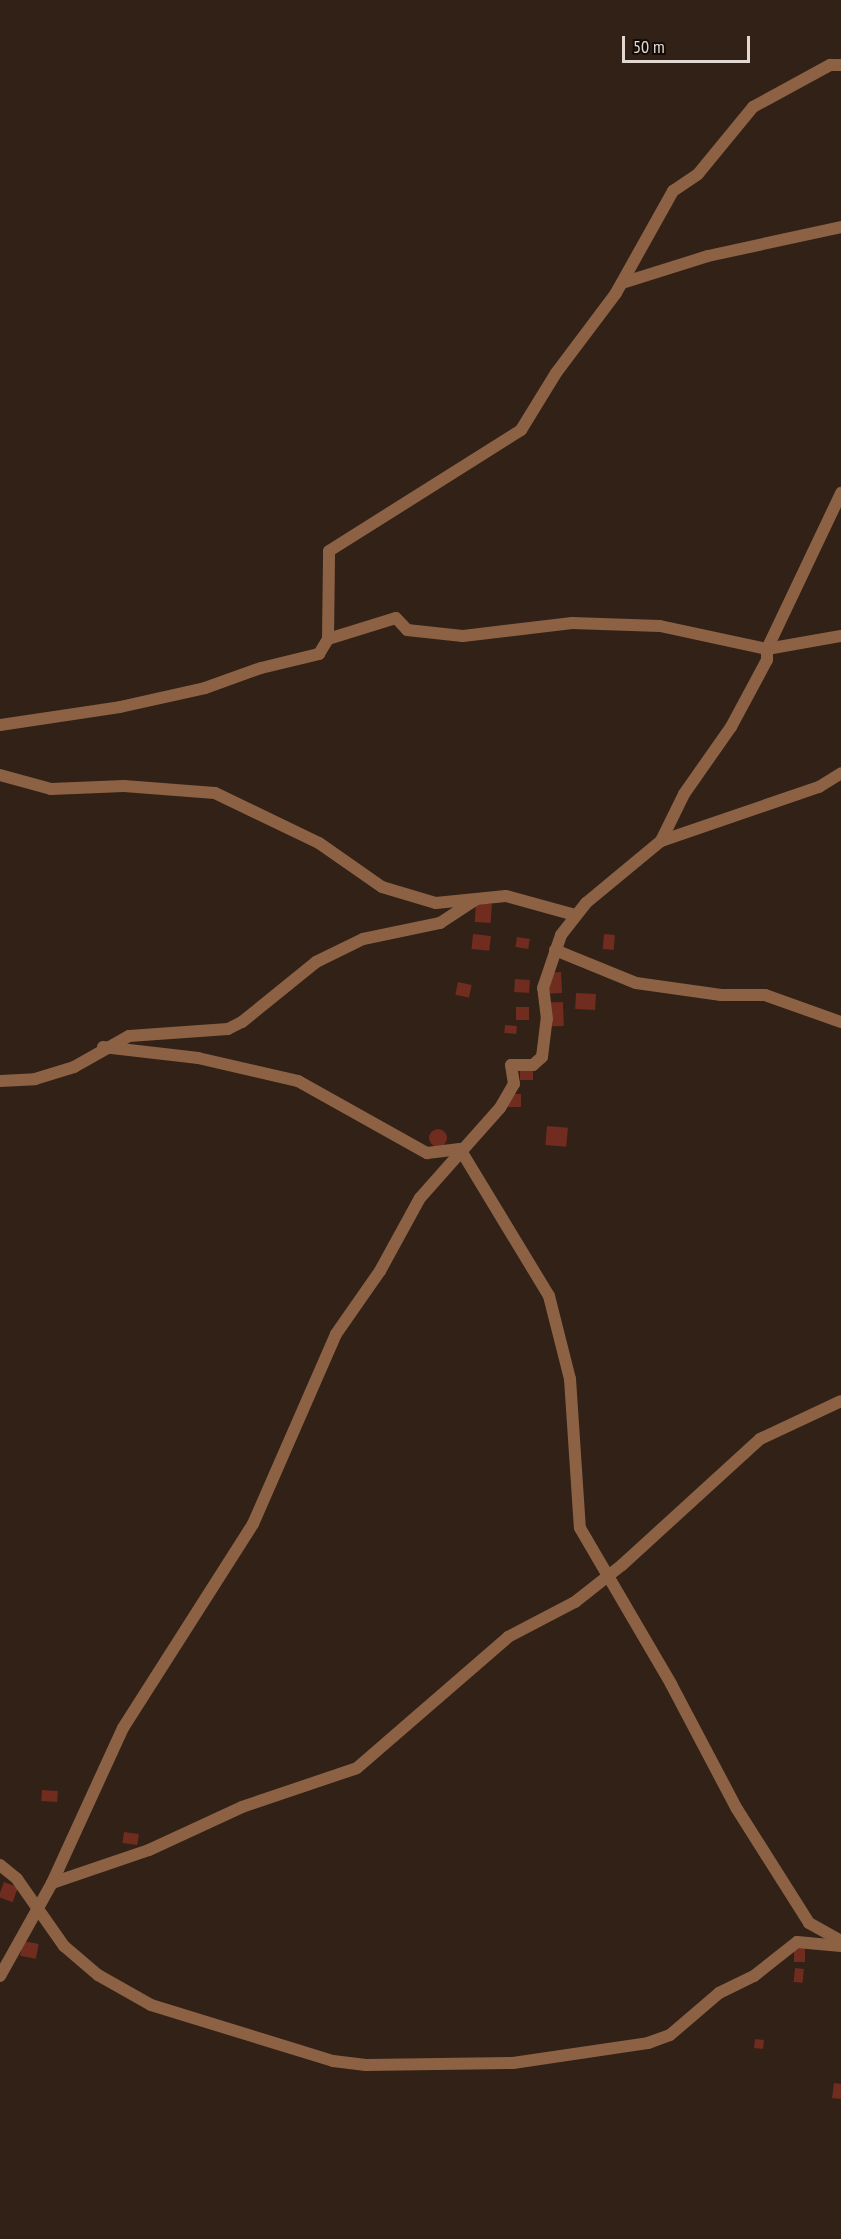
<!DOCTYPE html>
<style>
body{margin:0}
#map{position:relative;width:841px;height:2239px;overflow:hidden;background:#312117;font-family:"PT Sans Narrow",sans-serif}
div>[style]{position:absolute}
.building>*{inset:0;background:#702c1e;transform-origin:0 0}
.round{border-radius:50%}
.street>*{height:12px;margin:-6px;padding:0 6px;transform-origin:6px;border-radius:6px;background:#8d6143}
span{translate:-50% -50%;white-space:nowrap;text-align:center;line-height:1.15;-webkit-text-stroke:6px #130c08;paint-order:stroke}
.scale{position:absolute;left:622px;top:36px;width:128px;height:27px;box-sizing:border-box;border:3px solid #e3d8d1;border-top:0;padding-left:8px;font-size:18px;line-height:21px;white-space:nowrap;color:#e3d8d1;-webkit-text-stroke:4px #130c08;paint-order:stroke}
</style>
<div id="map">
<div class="building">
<div style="left:476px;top:903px;width:16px;height:19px;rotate:4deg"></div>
<div style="left:473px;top:934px;width:18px;height:15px;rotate:6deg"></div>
<div style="left:604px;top:934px;width:11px;height:15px;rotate:5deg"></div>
<div style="left:517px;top:937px;width:13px;height:10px;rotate:9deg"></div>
<div style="left:561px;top:972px;width:21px;height:14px;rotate:87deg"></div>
<div style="left:515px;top:979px;width:15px;height:13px;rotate:4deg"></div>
<div style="left:458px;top:982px;width:14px;height:13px;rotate:12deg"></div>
<div style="left:576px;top:993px;width:20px;height:16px;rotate:3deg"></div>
<div style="left:563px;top:1002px;width:24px;height:16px;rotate:88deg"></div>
<div style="left:516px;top:1007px;width:13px;height:13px"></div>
<div style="left:505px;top:1025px;width:12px;height:8px;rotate:5deg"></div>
<div style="left:520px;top:1069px;width:13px;height:11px"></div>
<div style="left:507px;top:1094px;width:14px;height:13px"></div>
<div style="left:547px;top:1126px;width:21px;height:19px;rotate:5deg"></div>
<div class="round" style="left:429px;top:1129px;width:18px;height:18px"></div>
<div style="left:42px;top:1790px;width:16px;height:11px;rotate:4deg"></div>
<div style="left:124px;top:1832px;width:15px;height:11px;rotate:8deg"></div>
<div style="left:4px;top:1882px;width:15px;height:16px;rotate:20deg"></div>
<div style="left:23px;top:1941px;width:16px;height:15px;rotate:11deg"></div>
<div style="left:794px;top:1948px;width:11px;height:14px"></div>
<div style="left:795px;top:1968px;width:9px;height:14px;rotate:6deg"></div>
<div style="left:755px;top:2039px;width:9px;height:9px;rotate:6deg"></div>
<div style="clip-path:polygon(834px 2083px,841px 2084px,841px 2099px,832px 2098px)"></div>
</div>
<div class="street">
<div style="left:622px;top:283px;width:90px;rotate:-17.4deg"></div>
<div style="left:708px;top:256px;width:136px;rotate:-12.3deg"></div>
<div style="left:328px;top:639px;width:88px;rotate:-89.3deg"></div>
<div style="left:329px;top:551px;width:227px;rotate:-32.2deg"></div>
<div style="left:521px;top:430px;width:67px;rotate:-58.4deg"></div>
<div style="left:556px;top:373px;width:100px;rotate:-53.1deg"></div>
<div style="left:616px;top:293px;width:117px;rotate:-60.8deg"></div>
<div style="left:673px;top:191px;width:30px;rotate:-34deg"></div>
<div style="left:698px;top:174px;width:87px;rotate:-50.6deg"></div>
<div style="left:753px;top:107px;width:88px;rotate:-28.6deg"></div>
<div style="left:830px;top:65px;width:11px"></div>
<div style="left:0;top:725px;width:121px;rotate:-8.5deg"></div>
<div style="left:120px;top:707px;width:87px;rotate:-12.6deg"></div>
<div style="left:205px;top:688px;width:59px;rotate:-19.7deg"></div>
<div style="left:261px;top:668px;width:60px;rotate:-13.6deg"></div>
<div style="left:319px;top:654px;width:17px;rotate:-59deg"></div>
<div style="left:328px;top:639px;width:71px;rotate:-17.2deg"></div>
<div style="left:396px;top:618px;width:16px;rotate:47deg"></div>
<div style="left:407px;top:630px;width:56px;rotate:6.1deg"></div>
<div style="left:463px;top:636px;width:110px;rotate:-6.8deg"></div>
<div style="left:572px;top:623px;width:88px;rotate:2deg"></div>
<div style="left:660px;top:626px;width:109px;rotate:12.1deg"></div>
<div style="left:767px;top:649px;width:75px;rotate:-10deg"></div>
<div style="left:0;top:775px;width:53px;rotate:15.4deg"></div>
<div style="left:51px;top:789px;width:73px;rotate:-2.4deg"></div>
<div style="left:124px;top:786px;width:91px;rotate:4.4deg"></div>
<div style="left:215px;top:793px;width:115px;rotate:25.7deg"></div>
<div style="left:319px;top:843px;width:77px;rotate:34.9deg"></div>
<div style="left:382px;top:887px;width:56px;rotate:16.5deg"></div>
<div style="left:436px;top:903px;width:70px;rotate:-5.7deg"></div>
<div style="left:506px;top:896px;width:72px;rotate:15.4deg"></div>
<div style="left:661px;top:841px;width:167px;rotate:-18.9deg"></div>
<div style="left:819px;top:787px;width:26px;rotate:-32deg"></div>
<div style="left:555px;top:950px;width:87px;rotate:22.2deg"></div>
<div style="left:636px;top:983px;width:86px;rotate:8deg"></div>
<div style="left:721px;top:995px;width:44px"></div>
<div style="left:765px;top:995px;width:81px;rotate:19.6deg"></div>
<div style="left:103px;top:1047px;width:96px;rotate:6.6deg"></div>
<div style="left:198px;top:1058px;width:103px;rotate:13deg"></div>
<div style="left:298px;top:1081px;width:148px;rotate:29.2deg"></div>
<div style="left:427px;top:1153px;width:33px;rotate:-7deg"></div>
<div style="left:460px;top:1149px;width:172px;rotate:58.8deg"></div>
<div style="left:549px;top:1296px;width:86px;rotate:75.8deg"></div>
<div style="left:570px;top:1379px;width:149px;rotate:86.2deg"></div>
<div style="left:580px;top:1528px;width:181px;rotate:59.7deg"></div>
<div style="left:671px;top:1684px;width:141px;rotate:62.2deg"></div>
<div style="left:737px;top:1809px;width:135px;rotate:57.7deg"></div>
<div style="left:809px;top:1923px;width:37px;rotate:29deg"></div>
<div style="left:0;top:1081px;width:35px;rotate:-3deg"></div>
<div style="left:35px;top:1079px;width:41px;rotate:-17.1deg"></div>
<div style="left:74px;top:1067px;width:63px;rotate:-29.4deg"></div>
<div style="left:129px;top:1036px;width:99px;rotate:-4deg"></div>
<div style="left:228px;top:1029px;width:16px;rotate:-27deg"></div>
<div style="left:242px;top:1022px;width:95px;rotate:-39deg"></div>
<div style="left:316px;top:962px;width:52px;rotate:-26.1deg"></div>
<div style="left:363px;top:939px;width:79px;rotate:-11.7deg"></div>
<div style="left:440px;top:923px;width:42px;rotate:-33.3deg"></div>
<div style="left:0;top:1865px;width:22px;rotate:39deg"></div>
<div style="left:17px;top:1879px;width:82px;rotate:55deg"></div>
<div style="left:64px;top:1946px;width:45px;rotate:40.5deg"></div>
<div style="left:98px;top:1975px;width:61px;rotate:29.5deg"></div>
<div style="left:151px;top:2005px;width:190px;rotate:17.1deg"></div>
<div style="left:333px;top:2061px;width:33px;rotate:7deg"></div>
<div style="left:366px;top:2065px;width:147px;rotate:-0.8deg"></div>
<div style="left:513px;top:2063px;width:136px;rotate:-8.4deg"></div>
<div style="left:648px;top:2043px;width:23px;rotate:-20deg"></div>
<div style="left:670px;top:2035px;width:65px;rotate:-40.6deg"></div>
<div style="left:719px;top:1993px;width:39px;rotate:-26deg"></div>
<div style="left:754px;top:1976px;width:55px;rotate:-38.3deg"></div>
<div style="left:797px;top:1942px;width:44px;rotate:5.2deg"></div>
<div style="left:52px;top:1883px;width:102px;rotate:-18.8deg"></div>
<div style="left:149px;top:1850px;width:102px;rotate:-24.8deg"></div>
<div style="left:242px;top:1807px;width:121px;rotate:-18.7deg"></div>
<div style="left:357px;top:1768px;width:200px;rotate:-40.9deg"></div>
<div style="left:508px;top:1637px;width:76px;rotate:-27.6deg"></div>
<div style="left:575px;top:1602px;width:60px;rotate:-38.2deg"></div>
<div style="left:622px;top:1565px;width:187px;rotate:-42.4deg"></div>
<div style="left:760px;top:1439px;width:89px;rotate:-25.1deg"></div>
<div style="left:0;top:1976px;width:107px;rotate:-60.8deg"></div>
<div style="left:52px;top:1883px;width:170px;rotate:-65.4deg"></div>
<div style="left:123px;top:1728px;width:242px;rotate:-57.5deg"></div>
<div style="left:253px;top:1524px;width:207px;rotate:-66.4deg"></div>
<div style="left:336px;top:1334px;width:77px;rotate:-55.1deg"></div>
<div style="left:380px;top:1271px;width:83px;rotate:-61.3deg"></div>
<div style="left:420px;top:1198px;width:120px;rotate:-48.4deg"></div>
<div style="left:500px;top:1108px;width:28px;rotate:-60deg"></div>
<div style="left:514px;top:1084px;width:19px;rotate:-99deg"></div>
<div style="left:511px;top:1065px;width:22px"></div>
<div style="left:533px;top:1065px;width:12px;rotate:-42deg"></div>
<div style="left:542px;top:1057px;width:38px;rotate:-83deg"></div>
<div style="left:547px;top:1019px;width:31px;rotate:-97deg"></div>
<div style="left:543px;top:988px;width:56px;rotate:-71.2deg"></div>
<div style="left:561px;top:935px;width:41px;rotate:-52deg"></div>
<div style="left:586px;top:903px;width:97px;rotate:-39.6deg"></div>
<div style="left:661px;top:841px;width:52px;rotate:-63.9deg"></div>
<div style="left:684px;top:794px;width:82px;rotate:-55deg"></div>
<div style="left:731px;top:727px;width:76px;rotate:-61.8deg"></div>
<div style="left:767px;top:660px;width:11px;rotate:-90deg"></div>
<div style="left:767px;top:649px;width:173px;rotate:-64.6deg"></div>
</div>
<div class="scale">50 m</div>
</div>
